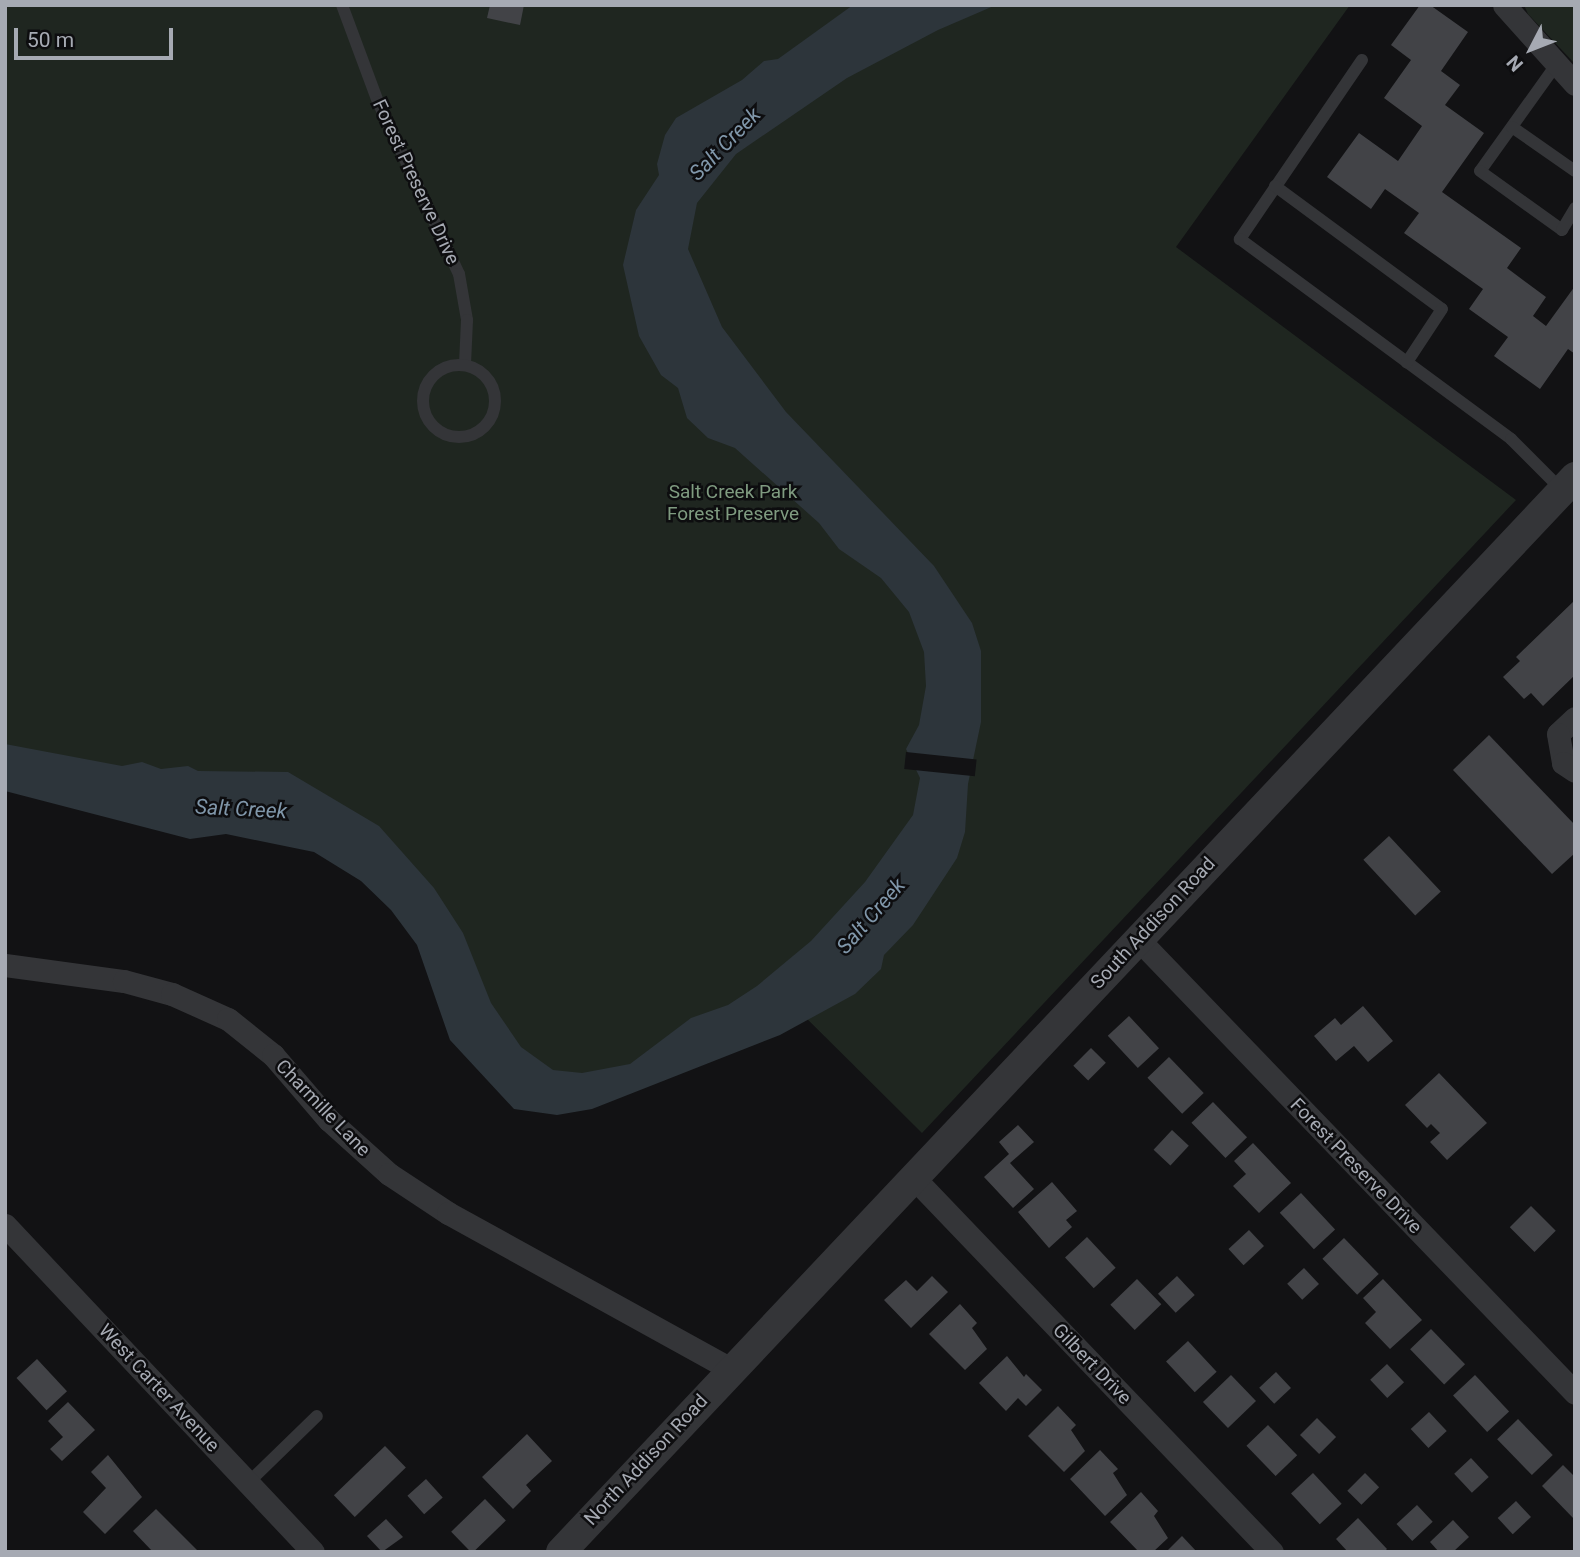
<!DOCTYPE html>
<style>
body{margin:0}
#map{position:relative;width:1580px;height:1557px;overflow:hidden;background:#121214;font-family:Roboto,sans-serif}
div>[style]{position:absolute}
.green>*{inset:0;background:#1f2620}
.water>*{inset:0;background:#2d353b}
.pier>*{inset:0;background:#121214;transform-origin:0 0}
.building>*{inset:0;background:#424347;transform-origin:0 0}
.service>*{height:12px;margin:-6px;padding:0 6px;transform-origin:6px;border-radius:6px;background:#343538}
.service>.ring{margin:-6px;padding:0;box-sizing:content-box;background:none;border:12px solid #343538;border-radius:50%}
.minor>*{height:23px;margin:-11.5px;padding:0 11.5px;transform-origin:11.5px;border-radius:11.5px;background:#343538}
.tertiary>*{height:30px;margin:-15px;padding:0 15px;transform-origin:15px;border-radius:15px;background:#343538}
span{translate:-50% -50%;white-space:nowrap;text-align:center;line-height:1.15;-webkit-text-stroke:5px #0d0d0f;paint-order:stroke}
.street-label{font-size:19px;color:#a6aab3}
.park-label{font-size:19px;color:#7f9b80}
.water-label{font-size:21px;color:#8097aa;font-style:italic}
.frame{position:absolute;inset:0;border:7px solid #a6aab3;pointer-events:none}
.north{position:absolute;left:1496px;top:14px;width:70px;height:70px;-webkit-text-stroke:5px #0d0d0f;paint-order:stroke;rotate:228deg;font-size:19px;font-weight:700;line-height:28px;text-align:center;color:#a6aab3}
.north::after{content:'';display:block;margin:auto;width:24px;height:32px;background:#a6aab3;clip-path:polygon(50% 0,100% 100%,50% 72%,0 100%)}
.scale{position:absolute;left:14px;top:28px;width:159px;height:32px;box-sizing:border-box;border:4px solid #a6aab3;border-top:0;padding-left:9px;font-size:21px;line-height:24px;white-space:nowrap;color:#a6aab3;-webkit-text-stroke:5px #0d0d0f;paint-order:stroke}
</style>
<div id="map">
<div class="green">
<div style="clip-path:polygon(5px 5px,1350px 5px,1176px 247px,1516px 500px,922px 1133px,786px 998px,601px 1091px,511px 1066px,377px 857px,5px 772px)"></div>
<div style="clip-path:polygon(1524px 5px,1575px 5px,1575px 64px,1528px 14px)"></div>
</div>
<div class="water">
<div style="clip-path:polygon(853px 5px,996px 5px,938px 30px,847px 78px,736px 154px,697px 203px,688px 249px,722px 327px,786px 412px,934px 566px,972px 623px,981px 651px,981px 722px,968px 784px,965px 832px,957px 858px,913px 925px,884px 955px,881px 969px,855px 994px,780px 1035px,592px 1109px,557px 1115px,514px 1109px,450px 1040px,417px 945px,391px 910px,361px 881px,314px 852px,226px 834px,190px 839px,5px 791px,5px 744px,122px 766px,142px 762px,161px 769px,188px 766px,198px 771px,288px 772px,379px 826px,434px 888px,463px 933px,491px 1003px,521px 1047px,553px 1070px,582px 1073px,630px 1064px,691px 1018px,728px 1005px,757px 986px,811px 941px,865px 882px,913px 815px,920px 778px,906px 749px,919px 725px,926px 686px,924px 652px,909px 612px,881px 578px,839px 549px,819px 523px,735px 448px,708px 438px,687px 418px,678px 388px,661px 375px,639px 336px,623px 265px,636px 210px,659px 175px,657px 164px,665px 135px,676px 118px,742px 80px,764px 61px,778px 59px)"></div>
</div>
<div class="pier">
<div style="left:906px;top:752px;width:71px;height:17px;rotate:6deg"></div>
</div>
<div class="building">
<div style="clip-path:polygon(490px 5px,524px 5px,520px 25px,487px 18px)"></div>
<div style="clip-path:polygon(1420px 5px,1430px 5px,1468px 32px,1441px 71px,1460px 85px,1445px 105px,1484px 133px,1442px 192px,1521px 248px,1507px 268px,1546px 297px,1533px 316px,1546px 326px,1575px 286px,1575px 354px,1568px 349px,1540px 389px,1494px 356px,1508px 337px,1469px 309px,1483px 289px,1404px 233px,1419px 213px,1385px 189px,1371px 209px,1327px 177px,1359px 133px,1398px 161px,1422px 126px,1384px 98px,1411px 60px,1391px 45px)"></div>
<div style="clip-path:polygon(1575px 600px,1575px 675px,1543px 706px,1531px 693px,1524px 699px,1503px 677px,1520px 661px,1516px 657px)"></div>
<div style="clip-path:polygon(1489px 735px,1575px 825px,1575px 853px,1552px 874px,1453px 770px)"></div>
<div style="left:1389px;top:836px;width:76px;height:35px;rotate:47deg"></div>
<div style="clip-path:polygon(1363px 1006px,1393px 1041px,1368px 1062px,1354px 1046px,1336px 1061px,1314px 1036px,1335px 1018px,1341px 1025px)"></div>
<div style="left:1129px;top:1016px;width:44px;height:29px;rotate:47deg"></div>
<div style="left:1091px;top:1048px;width:21px;height:25px;rotate:45deg"></div>
<div style="left:1169px;top:1057px;width:50px;height:30px;rotate:46deg"></div>
<div style="clip-path:polygon(1439px 1073px,1487px 1123px,1447px 1160px,1430px 1142px,1440px 1133px,1431px 1124px,1427px 1128px,1405px 1105px)"></div>
<div style="left:1213px;top:1102px;width:49px;height:30px;rotate:46deg"></div>
<div style="clip-path:polygon(1018px 1125px,1034px 1142px,1010px 1163px,1034px 1189px,1013px 1208px,984px 1177px,1009px 1154px,999px 1142px)"></div>
<div style="left:1172px;top:1130px;width:23px;height:27px;rotate:43deg"></div>
<div style="clip-path:polygon(1253px 1143px,1291px 1183px,1259px 1213px,1233px 1186px,1246px 1174px,1234px 1161px)"></div>
<div style="clip-path:polygon(1052px 1182px,1077px 1211px,1066px 1220px,1072px 1227px,1049px 1248px,1018px 1212px)"></div>
<div style="left:1301px;top:1193px;width:50px;height:29px;rotate:47deg"></div>
<div style="left:1531px;top:1206px;width:35px;height:30px;rotate:45deg"></div>
<div style="left:1249px;top:1230px;width:22px;height:28px;rotate:47deg"></div>
<div style="left:1087px;top:1237px;width:42px;height:30px;rotate:47deg"></div>
<div style="left:1344px;top:1238px;width:50px;height:30px;rotate:46deg"></div>
<div style="left:1304px;top:1268px;width:22px;height:23px;rotate:47deg"></div>
<div style="clip-path:polygon(932px 1276px,948px 1292px,911px 1328px,884px 1300px,906px 1280px,917px 1291px)"></div>
<div style="left:1177px;top:1276px;width:26px;height:26px;rotate:47deg"></div>
<div style="left:1137px;top:1279px;width:35px;height:37px;rotate:46deg"></div>
<div style="clip-path:polygon(1383px 1279px,1422px 1320px,1390px 1349px,1365px 1323px,1376px 1312px,1363px 1298px)"></div>
<div style="clip-path:polygon(960px 1304px,977px 1323px,972px 1328px,987px 1349px,965px 1370px,929px 1334px)"></div>
<div style="left:1431px;top:1329px;width:49px;height:29px;rotate:46deg"></div>
<div style="left:1188px;top:1341px;width:42px;height:30px;rotate:47deg"></div>
<div style="clip-path:polygon(1007px 1356px,1024px 1377px,1026px 1374px,1042px 1390px,1026px 1406px,1018px 1398px,1006px 1411px,979px 1383px)"></div>
<div style="left:37px;top:1359px;width:44px;height:28px;rotate:47deg"></div>
<div style="left:1387px;top:1364px;width:25px;height:23px;rotate:47deg"></div>
<div style="left:1276px;top:1372px;width:22px;height:23px;rotate:47deg"></div>
<div style="left:1231px;top:1375px;width:36px;height:39px;rotate:46deg"></div>
<div style="left:1475px;top:1375px;width:50px;height:30px;rotate:47deg"></div>
<div style="clip-path:polygon(68px 1402px,95px 1430px,62px 1461px,50px 1449px,63px 1437px,48px 1421px)"></div>
<div style="clip-path:polygon(1058px 1406px,1076px 1425px,1071px 1430px,1085px 1451px,1064px 1472px,1028px 1436px)"></div>
<div style="left:1429px;top:1412px;width:26px;height:25px;rotate:47deg"></div>
<div style="left:1317px;top:1418px;width:27px;height:24px;rotate:45deg"></div>
<div style="left:1518px;top:1419px;width:50px;height:29px;rotate:46deg"></div>
<div style="left:1268px;top:1425px;width:42px;height:30px;rotate:46deg"></div>
<div style="clip-path:polygon(527px 1434px,552px 1461px,526px 1485px,531px 1491px,513px 1509px,482px 1477px)"></div>
<div style="left:385px;top:1446px;width:30px;height:71px;rotate:46deg"></div>
<div style="clip-path:polygon(1100px 1450px,1118px 1469px,1113px 1473px,1127px 1495px,1105px 1516px,1070px 1479px)"></div>
<div style="clip-path:polygon(108px 1455px,142px 1497px,105px 1534px,83px 1512px,106px 1488px,91px 1472px)"></div>
<div style="left:1471px;top:1458px;width:26px;height:23px;rotate:47deg"></div>
<div style="clip-path:polygon(1563px 1465px,1575px 1477px,1575px 1520px,1542px 1486px)"></div>
<div style="left:1313px;top:1473px;width:42px;height:30px;rotate:47deg"></div>
<div style="left:1365px;top:1473px;width:20px;height:25px;rotate:45deg"></div>
<div style="left:426px;top:1479px;width:25px;height:25px;rotate:48deg"></div>
<div style="clip-path:polygon(1141px 1492px,1158px 1511px,1154px 1516px,1168px 1538px,1153px 1552px,1139px 1552px,1110px 1522px)"></div>
<div style="left:485px;top:1499px;width:30px;height:47px;rotate:46deg"></div>
<div style="left:1516px;top:1501px;width:22px;height:25px;rotate:47deg"></div>
<div style="left:1417px;top:1505px;width:23px;height:28px;rotate:47deg"></div>
<div style="clip-path:polygon(156px 1509px,197px 1550px,195px 1552px,153px 1552px,133px 1531px)"></div>
<div style="clip-path:polygon(1358px 1518px,1387px 1549px,1384px 1552px,1348px 1552px,1336px 1539px)"></div>
<div style="clip-path:polygon(386px 1519px,403px 1537px,382px 1552px,367px 1536px)"></div>
<div style="clip-path:polygon(1453px 1520px,1469px 1537px,1453px 1552px,1439px 1552px,1430px 1542px)"></div>
<div style="clip-path:polygon(1182px 1536px,1197px 1552px,1166px 1552px)"></div>
</div>
<div class="service">
<div style="left:342px;top:5px;width:103px;rotate:69.6deg"></div>
<div style="left:378px;top:102px;width:190px;rotate:64.8deg"></div>
<div style="left:459px;top:274px;width:47px;rotate:80.1deg"></div>
<div style="left:467px;top:320px;width:44px;rotate:92.6deg"></div>
<div style="left:1362px;top:60px;width:217px;rotate:124.3deg"></div>
<div style="left:1240px;top:239px;width:337px;rotate:36.4deg"></div>
<div style="left:1511px;top:439px;width:72px;rotate:45deg"></div>
<div style="left:1556px;top:65px;width:130px;rotate:125.6deg"></div>
<div style="left:1480px;top:171px;width:101px;rotate:35.7deg"></div>
<div style="left:1562px;top:230px;width:26px;rotate:-59deg"></div>
<div style="left:1512px;top:127px;width:77px;rotate:34.9deg"></div>
<div style="left:1275px;top:186px;width:207px;rotate:36.4deg"></div>
<div style="left:1442px;top:309px;width:64px;rotate:123.4deg"></div>
<div class="ring" style="left:423px;top:365px;width:60px;height:60px"></div>
<div style="left:248px;top:1483px;width:96px;rotate:-44.2deg"></div>
</div>
<div class="minor">
<div style="left:1504px;top:5px;width:106px;rotate:48.1deg"></div>
<div style="left:1575px;top:718px;width:23px;rotate:137deg"></div>
<div style="left:1558px;top:734px;width:29px;rotate:80deg"></div>
<div style="left:1563px;top:763px;width:14px;rotate:34deg"></div>
<div style="left:1138px;top:939px;width:630px;rotate:46.09deg"></div>
<div style="left:5px;top:965px;width:120px;rotate:7.7deg"></div>
<div style="left:124px;top:981px;width:50px;rotate:15.2deg"></div>
<div style="left:172px;top:994px;width:61px;rotate:24.1deg"></div>
<div style="left:228px;top:1019px;width:58px;rotate:38.7deg"></div>
<div style="left:273px;top:1055px;width:86px;rotate:49.3deg"></div>
<div style="left:329px;top:1120px;width:81px;rotate:42deg"></div>
<div style="left:389px;top:1174px;width:71px;rotate:33.5deg"></div>
<div style="left:448px;top:1213px;width:323px;rotate:28.9deg"></div>
<div style="left:913px;top:1177px;width:519px;rotate:46.25deg"></div>
<div style="left:5px;top:1225px;width:449px;rotate:46.7deg"></div>
</div>
<div class="tertiary">
<div style="left:561px;top:1552px;width:1478px;rotate:-46.67deg"></div>
</div>
<div class="street-label">
<span style="left:416px;top:182px;rotate:65deg">Forest Preserve Drive</span>
<span style="left:1153px;top:923px;rotate:-47deg">South Addison Road</span>
<span style="left:323px;top:1108px;rotate:46deg">Charmille Lane</span>
<span style="left:1356px;top:1166px;rotate:46deg">Forest Preserve Drive</span>
<span style="left:1092px;top:1364px;rotate:46deg">Gilbert Drive</span>
<span style="left:159px;top:1388px;rotate:47deg">West Carter Avenue</span>
<span style="left:646px;top:1460px;rotate:-47deg">North Addison Road</span>
</div>
<div class="park-label">
<span style="left:733px;top:503px">Salt Creek Park<br>Forest Preserve</span>
</div>
<div class="water-label">
<span style="left:725px;top:144px;rotate:-46deg">Salt Creek</span>
<span style="left:241px;top:809px;rotate:3deg">Salt Creek</span>
<span style="left:871px;top:916px;rotate:-49deg">Salt Creek</span>
</div>
<div class="frame"></div>
<div class="north">N</div>
<div class="scale">50 m</div>
</div>
